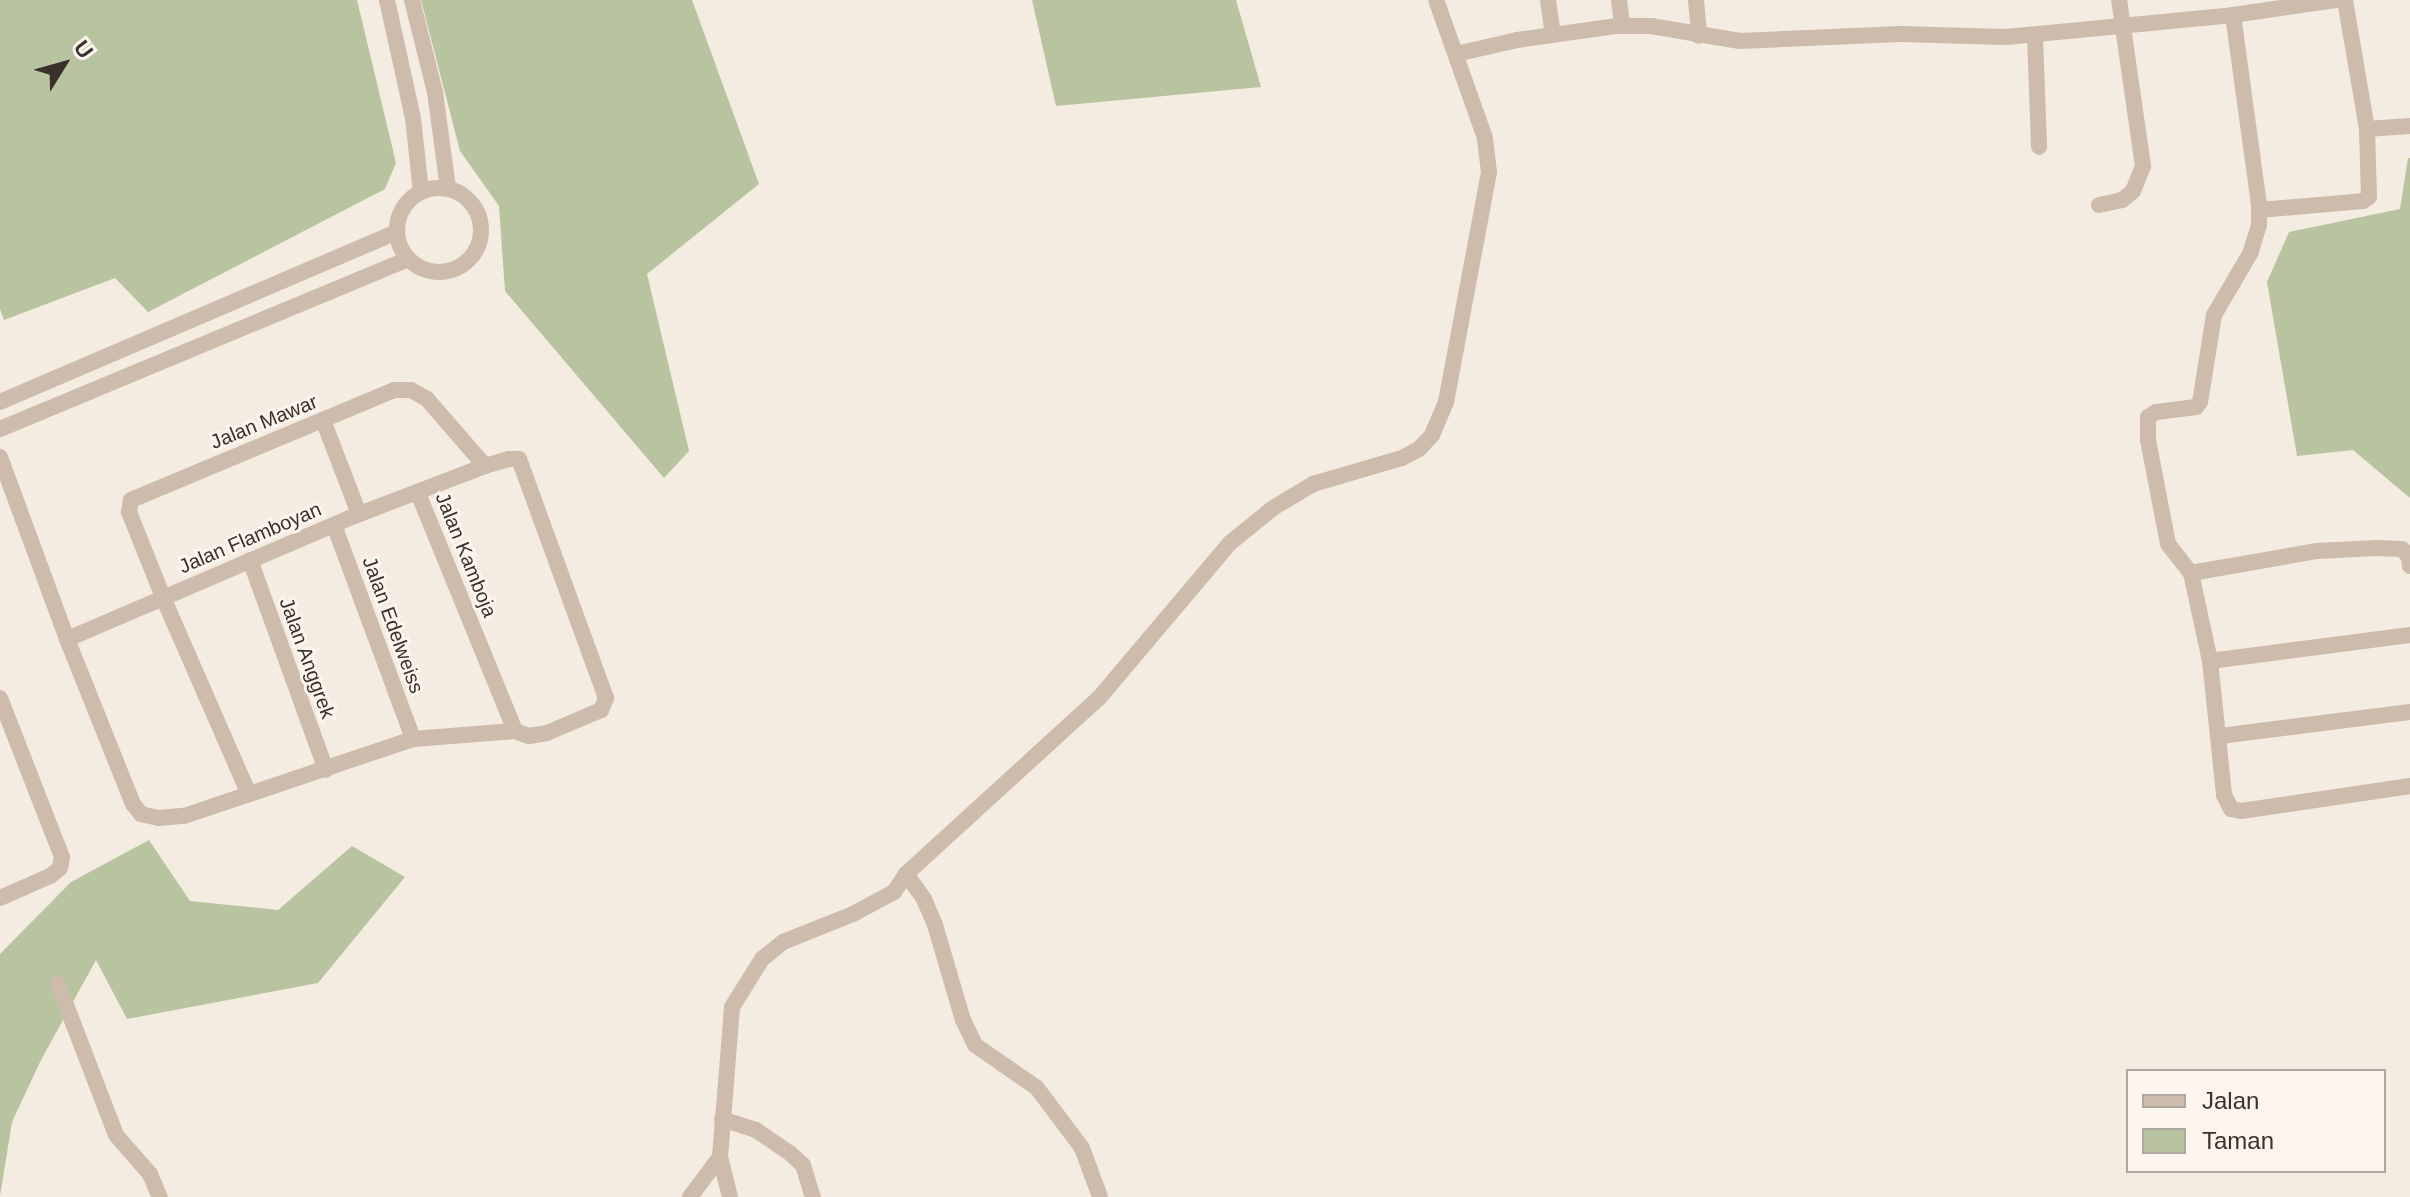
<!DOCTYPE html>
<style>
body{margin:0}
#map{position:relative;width:2410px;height:1197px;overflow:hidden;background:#f4ebe1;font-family:Helvetica,sans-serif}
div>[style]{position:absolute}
.green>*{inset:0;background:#b8c4a0}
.street>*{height:16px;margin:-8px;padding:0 8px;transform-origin:8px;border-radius:8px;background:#cdbbac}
.street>.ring{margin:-8px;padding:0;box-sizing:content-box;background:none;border:16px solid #cdbbac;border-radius:50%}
span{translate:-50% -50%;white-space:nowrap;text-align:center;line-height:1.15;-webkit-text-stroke:6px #fbf5ee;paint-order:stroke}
.street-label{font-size:20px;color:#3b302b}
.legend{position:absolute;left:2126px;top:1069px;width:260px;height:104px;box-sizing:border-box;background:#fbf5ee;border:2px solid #aea6a0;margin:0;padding:10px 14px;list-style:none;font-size:24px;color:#3b302b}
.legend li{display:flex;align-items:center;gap:16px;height:40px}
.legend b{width:40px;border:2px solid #aea6a0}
.north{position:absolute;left:24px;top:24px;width:80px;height:80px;-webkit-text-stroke:6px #fbf5ee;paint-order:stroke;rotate:53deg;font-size:22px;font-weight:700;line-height:32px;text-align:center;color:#3b302b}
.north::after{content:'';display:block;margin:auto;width:28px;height:36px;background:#3b302b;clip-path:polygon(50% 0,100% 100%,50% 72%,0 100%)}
</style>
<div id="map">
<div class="green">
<div style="clip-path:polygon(0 0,357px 0,396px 163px,385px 189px,148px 312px,115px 278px,4px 320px,0 309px)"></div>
<div style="clip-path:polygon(421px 0,692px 0,759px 184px,647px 274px,689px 451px,664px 478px,505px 291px,499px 206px,460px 151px)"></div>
<div style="clip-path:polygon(1032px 0,1236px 0,1261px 87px,1056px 106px)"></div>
<div style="clip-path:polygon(2408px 158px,2410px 158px,2410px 498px,2353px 450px,2297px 456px,2267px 282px,2289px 232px,2400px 209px)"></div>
<div style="clip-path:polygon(149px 840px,190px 901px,278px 910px,352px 846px,405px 877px,318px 983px,127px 1019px,96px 960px,41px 1060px,12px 1122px,0 1196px,0 954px,71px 882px)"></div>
</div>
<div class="street">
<div style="left:387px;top:0;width:121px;rotate:77.6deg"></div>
<div style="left:413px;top:118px;width:74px;rotate:83.8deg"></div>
<div style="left:412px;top:0;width:95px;rotate:76deg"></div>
<div style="left:435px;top:92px;width:97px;rotate:82.3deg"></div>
<div style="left:1548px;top:0;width:35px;rotate:82deg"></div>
<div style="left:1619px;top:0;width:26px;rotate:83deg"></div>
<div style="left:1696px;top:0;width:36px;rotate:85deg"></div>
<div style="left:2233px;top:15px;width:191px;rotate:82.2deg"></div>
<div style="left:2259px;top:204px;width:21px;rotate:90deg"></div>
<div style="left:2259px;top:225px;width:28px;rotate:107deg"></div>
<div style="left:2251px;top:252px;width:73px;rotate:120.4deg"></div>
<div style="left:2214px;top:315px;width:88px;rotate:99.1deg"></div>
<div style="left:2200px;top:402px;width:6px;rotate:129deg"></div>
<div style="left:2196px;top:407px;width:40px;rotate:172.9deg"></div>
<div style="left:2156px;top:412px;width:9px;rotate:148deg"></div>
<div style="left:2148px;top:417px;width:23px;rotate:90deg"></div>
<div style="left:2148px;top:440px;width:106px;rotate:79.1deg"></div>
<div style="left:2168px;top:544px;width:37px;rotate:52deg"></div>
<div style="left:2191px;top:573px;width:90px;rotate:77.8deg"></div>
<div style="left:2210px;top:661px;width:135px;rotate:84deg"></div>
<div style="left:2224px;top:795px;width:16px;rotate:63deg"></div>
<div style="left:2231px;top:809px;width:10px;rotate:11deg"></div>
<div style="left:2241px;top:811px;width:171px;rotate:-8.4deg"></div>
<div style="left:2035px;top:36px;width:111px;rotate:87.9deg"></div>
<div style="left:1456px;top:54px;width:63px;rotate:-12.9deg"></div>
<div style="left:1517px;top:40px;width:101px;rotate:-8deg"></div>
<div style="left:1617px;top:26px;width:34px"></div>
<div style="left:1651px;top:26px;width:90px;rotate:9.6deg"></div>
<div style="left:1740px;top:41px;width:160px;rotate:-2.5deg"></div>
<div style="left:1900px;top:34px;width:106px;rotate:1.6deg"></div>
<div style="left:2006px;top:37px;width:228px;rotate:-5.5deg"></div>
<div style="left:2233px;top:15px;width:104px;rotate:-8.3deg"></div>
<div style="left:2367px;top:129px;width:43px;rotate:-4deg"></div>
<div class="ring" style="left:397px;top:188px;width:68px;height:68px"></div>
<div style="left:2099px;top:205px;width:24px;rotate:-12deg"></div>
<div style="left:2122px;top:200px;width:14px;rotate:-39deg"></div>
<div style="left:2133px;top:191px;width:27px;rotate:-68deg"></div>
<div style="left:2143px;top:166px;width:168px;rotate:-98.2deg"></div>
<div style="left:2259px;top:210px;width:104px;rotate:-4.9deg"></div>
<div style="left:2363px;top:201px;width:7px;rotate:-34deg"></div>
<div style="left:2369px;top:197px;width:68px;rotate:-91.7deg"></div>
<div style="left:2367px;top:129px;width:131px;rotate:-99.7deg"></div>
<div style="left:0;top:402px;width:432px;rotate:-23.2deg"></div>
<div style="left:323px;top:420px;width:101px;rotate:69deg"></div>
<div style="left:0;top:429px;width:442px;rotate:-22.6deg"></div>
<div style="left:0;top:457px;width:194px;rotate:69.8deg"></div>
<div style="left:67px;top:639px;width:178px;rotate:68.2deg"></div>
<div style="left:133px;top:804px;width:13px;rotate:51deg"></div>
<div style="left:141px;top:814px;width:18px;rotate:13deg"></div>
<div style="left:159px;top:818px;width:25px;rotate:-5deg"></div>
<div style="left:184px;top:816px;width:242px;rotate:-18.6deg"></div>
<div style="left:413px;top:739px;width:102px;rotate:-4.5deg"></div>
<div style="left:515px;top:731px;width:15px;rotate:20deg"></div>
<div style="left:529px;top:736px;width:18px;rotate:-9deg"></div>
<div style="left:547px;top:733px;width:59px;rotate:-23.1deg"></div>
<div style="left:601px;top:710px;width:13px;rotate:-67deg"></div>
<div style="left:606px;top:698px;width:254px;rotate:-110deg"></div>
<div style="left:519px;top:459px;width:10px;rotate:180deg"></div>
<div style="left:509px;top:459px;width:25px;rotate:164deg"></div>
<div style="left:485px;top:466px;width:135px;rotate:159.1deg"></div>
<div style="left:359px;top:514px;width:318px;rotate:156.8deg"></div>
<div style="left:418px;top:493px;width:257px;rotate:67.8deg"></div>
<div style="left:334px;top:525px;width:228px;rotate:69.7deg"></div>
<div style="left:250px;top:560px;width:223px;rotate:70.1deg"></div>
<div style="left:2191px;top:573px;width:128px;rotate:-9.9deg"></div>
<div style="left:2317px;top:551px;width:59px;rotate:-2.9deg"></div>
<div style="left:2376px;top:548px;width:26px;rotate:2deg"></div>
<div style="left:2402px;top:549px;width:11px;rotate:49deg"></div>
<div style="left:2409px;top:557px;width:9px;rotate:84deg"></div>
<div style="left:2210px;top:661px;width:202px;rotate:-7.4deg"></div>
<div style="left:0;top:698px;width:171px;rotate:68.7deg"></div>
<div style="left:62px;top:857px;width:11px;rotate:100deg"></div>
<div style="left:60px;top:868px;width:13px;rotate:141deg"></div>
<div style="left:50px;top:876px;width:55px;rotate:156.3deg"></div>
<div style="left:2220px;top:736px;width:192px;rotate:-7.2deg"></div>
<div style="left:248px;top:792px;width:213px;rotate:-113.6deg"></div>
<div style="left:163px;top:597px;width:92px;rotate:-111.8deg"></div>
<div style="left:129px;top:512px;width:12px;rotate:-81deg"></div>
<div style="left:131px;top:500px;width:285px;rotate:-22.7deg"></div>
<div style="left:394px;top:390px;width:17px"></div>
<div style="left:411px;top:390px;width:18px;rotate:29deg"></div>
<div style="left:427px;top:399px;width:89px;rotate:49.1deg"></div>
<div style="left:906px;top:874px;width:31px;rotate:54deg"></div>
<div style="left:924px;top:899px;width:28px;rotate:67deg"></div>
<div style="left:935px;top:925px;width:99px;rotate:73.6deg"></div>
<div style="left:963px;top:1020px;width:28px;rotate:64deg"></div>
<div style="left:975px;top:1045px;width:75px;rotate:34.7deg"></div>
<div style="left:1037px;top:1088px;width:75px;rotate:53.1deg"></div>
<div style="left:1082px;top:1148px;width:52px;rotate:69.8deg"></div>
<div style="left:58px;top:984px;width:162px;rotate:69deg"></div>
<div style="left:116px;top:1135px;width:52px;rotate:48.9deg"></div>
<div style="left:150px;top:1174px;width:25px;rotate:67deg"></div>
<div style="left:722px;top:1119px;width:36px;rotate:18deg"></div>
<div style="left:756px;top:1130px;width:42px;rotate:34.4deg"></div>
<div style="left:791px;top:1154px;width:16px;rotate:43deg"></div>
<div style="left:803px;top:1165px;width:34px;rotate:73deg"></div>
<div style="left:720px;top:1157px;width:41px;rotate:76deg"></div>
<div style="left:690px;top:1197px;width:50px;rotate:-53.1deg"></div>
<div style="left:720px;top:1157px;width:150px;rotate:-85.4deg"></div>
<div style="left:732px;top:1007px;width:57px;rotate:-58deg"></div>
<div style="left:762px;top:959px;width:27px;rotate:-39deg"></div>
<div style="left:783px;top:942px;width:75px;rotate:-21.8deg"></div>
<div style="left:853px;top:914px;width:47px;rotate:-28.2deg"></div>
<div style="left:894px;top:892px;width:22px;rotate:-56deg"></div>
<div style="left:906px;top:874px;width:261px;rotate:-42.4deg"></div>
<div style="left:1099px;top:698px;width:203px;rotate:-49.8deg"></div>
<div style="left:1230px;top:543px;width:55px;rotate:-39.1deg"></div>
<div style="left:1273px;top:508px;width:47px;rotate:-31deg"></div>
<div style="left:1313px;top:484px;width:93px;rotate:-16.3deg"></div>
<div style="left:1402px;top:458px;width:19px;rotate:-28deg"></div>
<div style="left:1419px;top:449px;width:19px;rotate:-47deg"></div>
<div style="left:1432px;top:435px;width:36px;rotate:-67deg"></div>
<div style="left:1446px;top:402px;width:234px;rotate:-79.4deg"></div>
<div style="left:1489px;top:172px;width:34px;rotate:-97deg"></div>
<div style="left:1485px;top:138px;width:146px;rotate:-109.5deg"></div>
</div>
<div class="street-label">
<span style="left:264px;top:422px;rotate:-22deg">Jalan Mawar</span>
<span style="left:250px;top:538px;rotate:-23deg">Jalan Flamboyan</span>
<span style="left:466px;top:555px;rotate:68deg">Jalan Kamboja</span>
<span style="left:393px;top:625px;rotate:70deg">Jalan Edelweiss</span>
<span style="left:307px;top:658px;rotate:70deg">Jalan Anggrek</span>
</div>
<ul class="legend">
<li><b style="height:10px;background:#cdbbac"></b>Jalan</li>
<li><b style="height:22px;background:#b8c4a0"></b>Taman</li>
</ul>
<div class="north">U</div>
</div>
